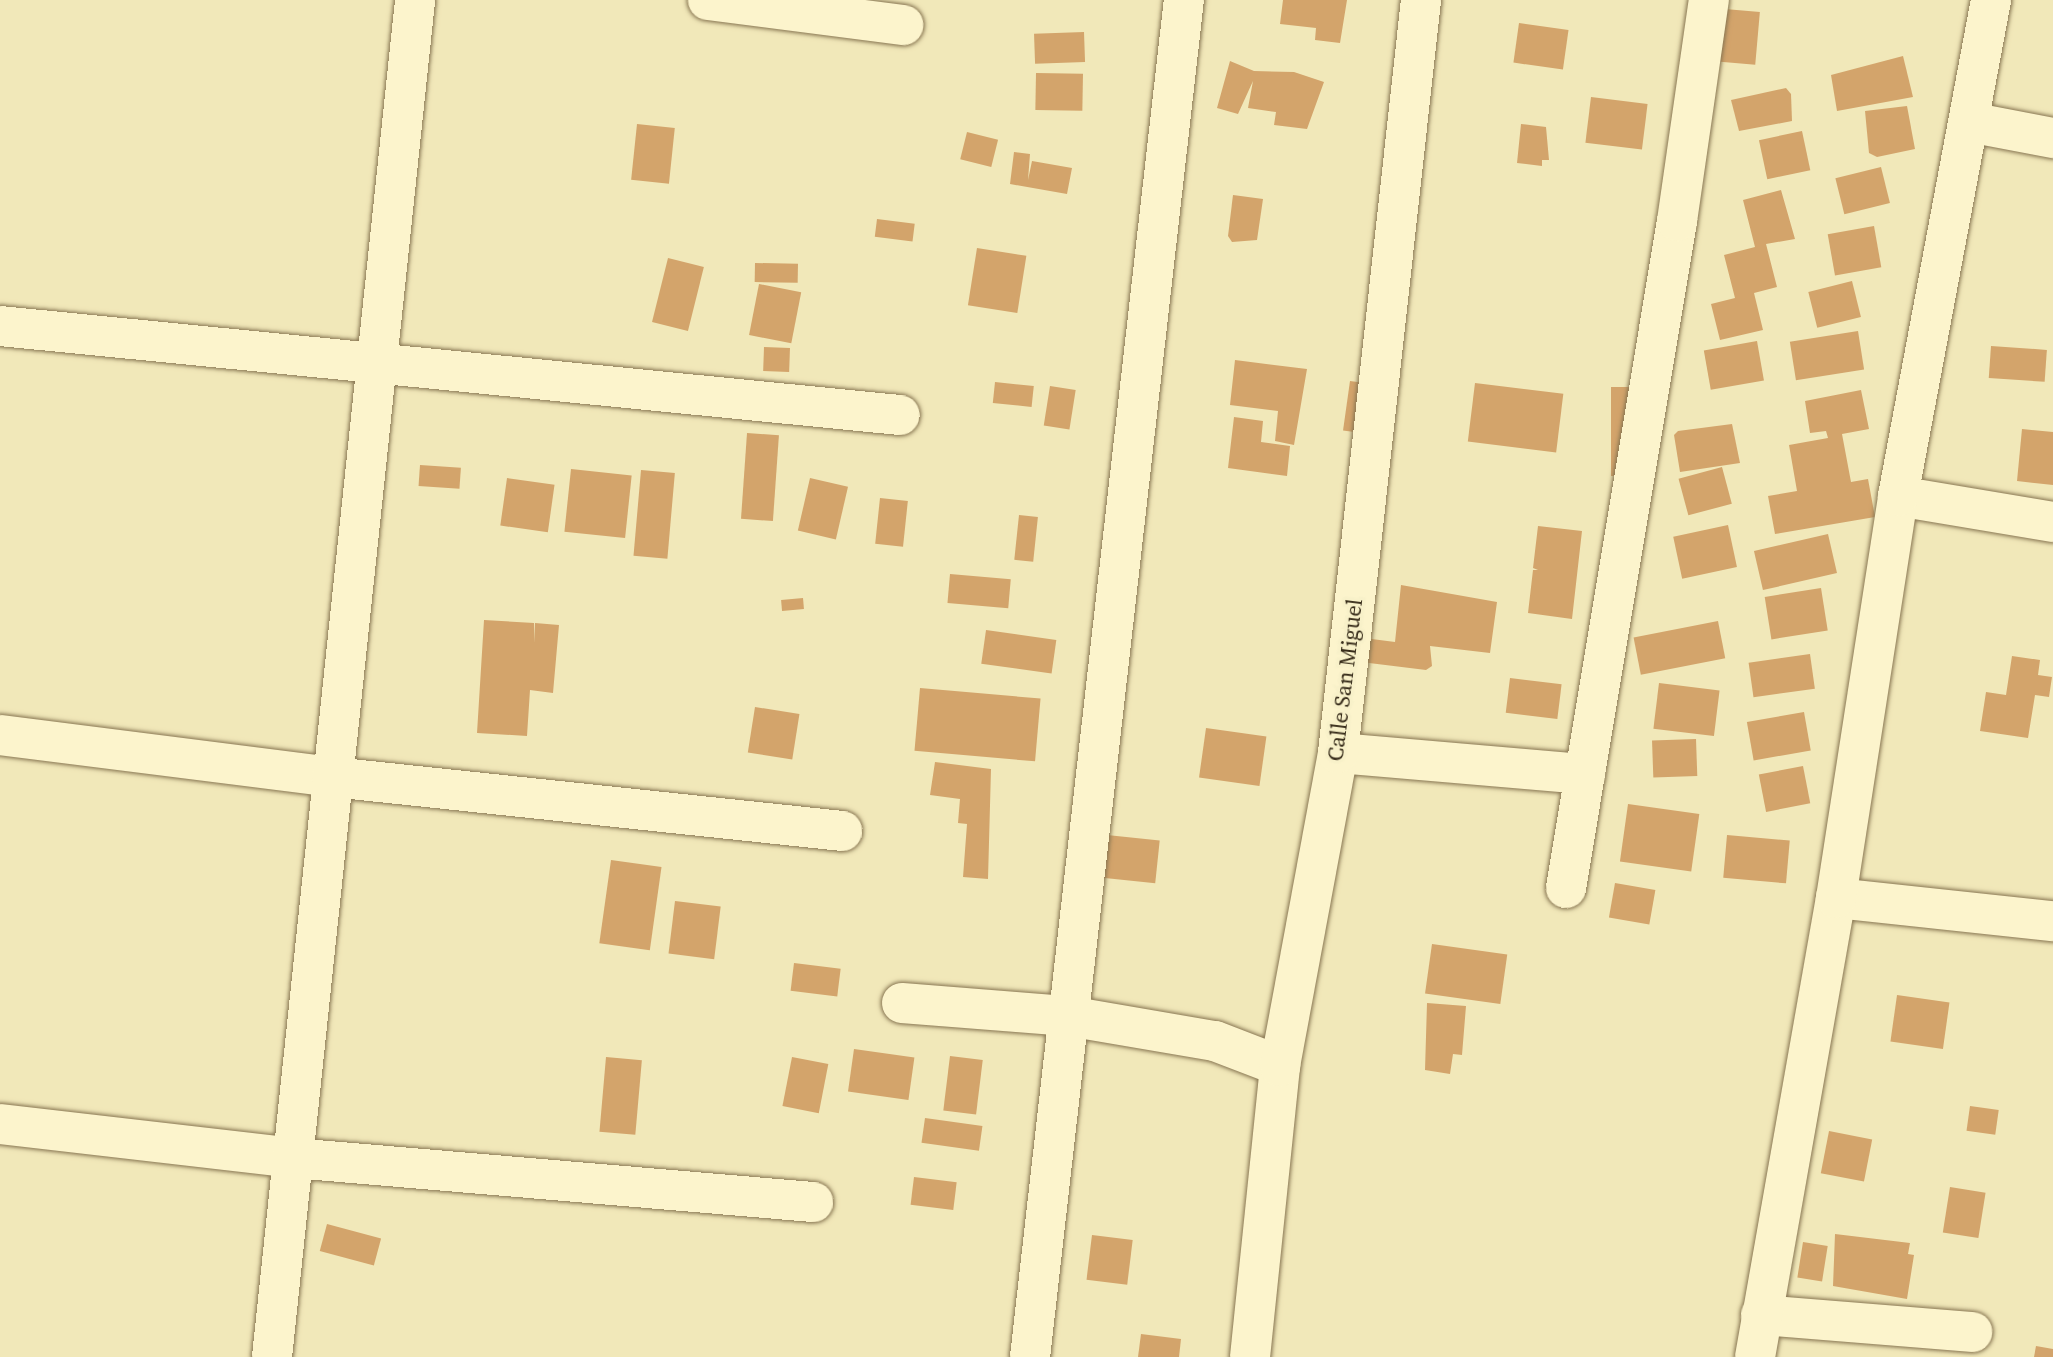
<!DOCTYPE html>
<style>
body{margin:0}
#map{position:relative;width:2053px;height:1357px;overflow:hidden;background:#f1e8b9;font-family:"Source Serif 4",serif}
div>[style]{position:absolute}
.building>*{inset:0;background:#d3a46b;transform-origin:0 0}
.roads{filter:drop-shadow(0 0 2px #887652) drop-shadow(0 0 2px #887652)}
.minor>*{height:40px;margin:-20px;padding:0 20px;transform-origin:20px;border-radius:20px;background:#fcf4cc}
span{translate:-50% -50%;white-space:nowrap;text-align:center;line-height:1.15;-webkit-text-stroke:7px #f8f1c9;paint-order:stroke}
.street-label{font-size:22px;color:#362b19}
</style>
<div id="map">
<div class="building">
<div style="clip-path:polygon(1283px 0,1347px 0,1340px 43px,1315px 40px,1316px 28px,1280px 24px)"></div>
<div style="left:1725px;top:9px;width:35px;height:53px;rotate:5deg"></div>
<div style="left:1519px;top:23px;width:50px;height:40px;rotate:8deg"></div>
<div style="left:1084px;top:32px;width:30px;height:50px;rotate:88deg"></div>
<div style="clip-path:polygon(1903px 56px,1913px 97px,1837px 111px,1831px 75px)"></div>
<div style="clip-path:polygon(1230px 61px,1254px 71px,1294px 72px,1324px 82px,1307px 129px,1274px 125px,1276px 112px,1248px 108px,1253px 81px,1238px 114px,1217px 108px)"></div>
<div style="left:1036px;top:73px;width:47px;height:37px;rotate:1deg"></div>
<div style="clip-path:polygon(1786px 88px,1791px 94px,1792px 121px,1739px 131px,1731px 100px)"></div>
<div style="left:1591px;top:97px;width:57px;height:46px;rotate:7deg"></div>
<div style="clip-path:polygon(1907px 106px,1915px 149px,1877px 157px,1869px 153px,1865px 111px)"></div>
<div style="left:637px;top:124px;width:38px;height:56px;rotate:6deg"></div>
<div style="clip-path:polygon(1521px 124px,1546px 127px,1549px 160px,1542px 160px,1542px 166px,1517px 163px)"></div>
<div style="left:1802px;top:131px;width:40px;height:44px;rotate:78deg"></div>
<div style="left:967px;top:132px;width:32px;height:28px;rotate:14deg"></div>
<div style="clip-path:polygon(1014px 152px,1030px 154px,1028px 180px,1032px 161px,1072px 168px,1067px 194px,1010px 184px)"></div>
<div style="left:1881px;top:167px;width:37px;height:47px;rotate:76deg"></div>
<div style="clip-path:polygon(1781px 190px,1795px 239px,1766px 244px,1777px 287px,1754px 293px,1763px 330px,1720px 340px,1711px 304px,1735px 298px,1724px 255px,1755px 247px,1743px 200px)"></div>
<div style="clip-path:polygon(1233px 195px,1263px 199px,1257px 240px,1232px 242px,1228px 236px)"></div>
<div style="left:877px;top:219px;width:38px;height:18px;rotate:7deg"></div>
<div style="left:1874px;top:226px;width:42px;height:47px;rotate:80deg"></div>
<div style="left:977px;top:248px;width:50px;height:58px;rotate:9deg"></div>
<div style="left:668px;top:258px;width:37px;height:66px;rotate:14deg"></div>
<div style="left:755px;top:263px;width:43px;height:19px;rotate:1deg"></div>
<div style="left:1852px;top:281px;width:37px;height:45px;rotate:76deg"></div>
<div style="left:759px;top:284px;width:43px;height:52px;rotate:11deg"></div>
<div style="left:1858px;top:331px;width:39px;height:69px;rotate:81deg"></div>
<div style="left:1757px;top:341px;width:40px;height:54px;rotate:80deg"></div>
<div style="left:1991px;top:346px;width:56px;height:32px;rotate:4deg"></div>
<div style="left:764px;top:347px;width:26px;height:24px;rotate:2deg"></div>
<div style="clip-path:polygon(1235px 360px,1307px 369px,1294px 445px,1275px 441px,1278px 411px,1230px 405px)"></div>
<div style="left:1350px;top:381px;width:15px;height:50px;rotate:8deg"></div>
<div style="left:995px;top:382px;width:39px;height:21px;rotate:6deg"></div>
<div style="left:1475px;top:383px;width:89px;height:59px;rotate:7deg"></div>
<div style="left:1050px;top:386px;width:26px;height:40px;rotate:9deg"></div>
<div style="left:1611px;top:387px;width:24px;height:89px"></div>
<div style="clip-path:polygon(1861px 390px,1869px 429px,1842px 434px,1851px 482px,1868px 479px,1875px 517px,1775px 534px,1768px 496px,1797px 491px,1789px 445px,1828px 438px,1826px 431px,1810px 433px,1805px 401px)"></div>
<div style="clip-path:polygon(1234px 417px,1263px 421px,1261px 442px,1290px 446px,1287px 476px,1228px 468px)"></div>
<div style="clip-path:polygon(1732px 424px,1740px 463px,1680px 472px,1674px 435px,1678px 431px)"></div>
<div style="clip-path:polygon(2022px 429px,2053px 432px,2053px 485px,2017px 481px)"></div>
<div style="left:747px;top:433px;width:32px;height:86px;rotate:4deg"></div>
<div style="left:420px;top:465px;width:41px;height:21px;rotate:4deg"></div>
<div style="left:1722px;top:467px;width:38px;height:45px;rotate:75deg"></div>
<div style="left:571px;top:469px;width:61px;height:63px;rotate:6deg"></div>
<div style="left:641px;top:470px;width:34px;height:86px;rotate:5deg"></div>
<div style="left:507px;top:478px;width:48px;height:48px;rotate:8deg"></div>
<div style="left:810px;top:478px;width:39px;height:54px;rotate:13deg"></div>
<div style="left:880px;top:498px;width:28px;height:46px;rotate:6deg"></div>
<div style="left:1019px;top:515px;width:19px;height:45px;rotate:6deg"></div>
<div style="left:1728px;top:525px;width:43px;height:56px;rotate:78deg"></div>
<div style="clip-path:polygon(1538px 526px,1582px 531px,1572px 619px,1528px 613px,1533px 570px,1538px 570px,1533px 568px)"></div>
<div style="left:1828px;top:534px;width:40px;height:76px;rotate:77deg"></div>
<div style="left:950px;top:574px;width:61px;height:29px;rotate:5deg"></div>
<div style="clip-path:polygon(1401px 585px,1497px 602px,1490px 653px,1430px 646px,1432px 666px,1426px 670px,1361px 662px,1364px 638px,1395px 642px)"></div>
<div style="left:1821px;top:588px;width:43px;height:57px;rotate:81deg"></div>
<div style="left:803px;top:598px;width:11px;height:22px;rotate:85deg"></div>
<div style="clip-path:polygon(484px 620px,534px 623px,534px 643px,535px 623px,559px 625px,553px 693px,530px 690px,527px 736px,477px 733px)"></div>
<div style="left:1718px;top:621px;width:38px;height:86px;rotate:79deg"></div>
<div style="left:986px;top:630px;width:71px;height:34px;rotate:8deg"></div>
<div style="left:1810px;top:654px;width:35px;height:62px;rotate:82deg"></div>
<div style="clip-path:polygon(2012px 656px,2040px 660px,2038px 675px,2052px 677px,2049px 697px,2035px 695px,2028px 738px,1980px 731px,1986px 692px,2006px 695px)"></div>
<div style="left:1510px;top:678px;width:52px;height:35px;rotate:7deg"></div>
<div style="left:1659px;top:683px;width:61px;height:46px;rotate:7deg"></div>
<div style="left:920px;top:688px;width:121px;height:63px;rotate:5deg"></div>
<div style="left:755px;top:707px;width:45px;height:46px;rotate:9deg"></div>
<div style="left:1804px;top:712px;width:39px;height:58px;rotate:80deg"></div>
<div style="left:1206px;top:728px;width:61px;height:50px;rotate:8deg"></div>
<div style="left:1696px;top:739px;width:37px;height:44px;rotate:88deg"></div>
<div style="clip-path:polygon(935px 762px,991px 769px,988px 879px,963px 877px,967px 824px,958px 823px,960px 799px,930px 795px)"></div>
<div style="left:1803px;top:766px;width:38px;height:45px;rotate:79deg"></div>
<div style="left:1628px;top:804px;width:72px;height:58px;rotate:8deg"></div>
<div style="left:1107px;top:835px;width:53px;height:43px;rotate:6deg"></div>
<div style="left:1727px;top:835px;width:63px;height:43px;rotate:5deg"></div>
<div style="left:611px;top:860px;width:51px;height:84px;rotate:8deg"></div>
<div style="left:1615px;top:883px;width:41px;height:35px;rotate:10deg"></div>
<div style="left:675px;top:901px;width:46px;height:53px;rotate:7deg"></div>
<div style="left:1432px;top:944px;width:76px;height:50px;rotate:8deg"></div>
<div style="left:794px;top:963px;width:47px;height:28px;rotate:7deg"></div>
<div style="left:1897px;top:995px;width:53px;height:47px;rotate:8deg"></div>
<div style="clip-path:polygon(1427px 1003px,1466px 1006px,1462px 1055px,1453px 1054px,1450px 1074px,1425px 1070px)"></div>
<div style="left:854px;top:1049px;width:61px;height:43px;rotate:8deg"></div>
<div style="left:950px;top:1056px;width:33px;height:55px;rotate:7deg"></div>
<div style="left:606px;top:1057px;width:36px;height:75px;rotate:5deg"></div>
<div style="left:792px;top:1057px;width:37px;height:50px;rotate:11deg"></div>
<div style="left:1970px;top:1106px;width:29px;height:25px;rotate:8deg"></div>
<div style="left:925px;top:1118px;width:58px;height:25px;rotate:8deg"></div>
<div style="left:1829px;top:1131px;width:44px;height:43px;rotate:11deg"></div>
<div style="left:914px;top:1177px;width:43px;height:28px;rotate:7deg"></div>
<div style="left:1950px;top:1187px;width:36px;height:46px;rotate:9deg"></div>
<div style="left:327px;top:1224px;width:56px;height:28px;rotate:15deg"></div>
<div style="clip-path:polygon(1835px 1234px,1910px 1243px,1908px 1254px,1914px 1255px,1907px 1299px,1833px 1286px)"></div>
<div style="left:1092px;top:1235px;width:41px;height:45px;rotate:7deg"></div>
<div style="left:1803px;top:1242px;width:25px;height:36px;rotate:9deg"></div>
<div style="clip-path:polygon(1141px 1334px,1181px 1339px,1179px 1357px,1138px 1357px)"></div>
<div style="clip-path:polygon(2036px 1346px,2053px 1349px,2053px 1357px,2034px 1357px)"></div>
</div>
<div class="roads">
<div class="minor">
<div style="left:708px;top:0;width:197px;rotate:7.3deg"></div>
<div style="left:1969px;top:122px;width:86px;rotate:10.8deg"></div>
<div style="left:0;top:326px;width:904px;rotate:5.65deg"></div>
<div style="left:1898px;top:496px;width:157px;rotate:9.5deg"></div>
<div style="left:0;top:735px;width:335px;rotate:7.2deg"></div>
<div style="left:332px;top:777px;width:513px;rotate:6.04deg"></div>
<div style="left:1338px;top:753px;width:248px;rotate:4.9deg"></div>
<div style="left:1566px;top:888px;width:676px;rotate:-80.55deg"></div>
<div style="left:1677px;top:221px;width:223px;rotate:-81.8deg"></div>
<div style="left:1836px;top:898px;width:218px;rotate:6.1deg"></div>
<div style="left:902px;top:1003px;width:167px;rotate:4.5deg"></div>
<div style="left:1068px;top:1016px;width:149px;rotate:9.7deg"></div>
<div style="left:1215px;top:1041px;width:70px;rotate:21deg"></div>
<div style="left:0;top:1124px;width:295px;rotate:6.6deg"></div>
<div style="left:293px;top:1158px;width:522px;rotate:4.84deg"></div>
<div style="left:1761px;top:1315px;width:212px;rotate:4.6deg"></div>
<div style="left:272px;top:1357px;width:1365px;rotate:-83.98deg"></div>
<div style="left:1030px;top:1357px;width:1366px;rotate:-83.53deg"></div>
<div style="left:1250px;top:1357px;width:293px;rotate:-84.1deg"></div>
<div style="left:1280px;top:1066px;width:318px;rotate:-79.5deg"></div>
<div style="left:1338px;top:753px;width:758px;rotate:-83.71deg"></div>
<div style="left:1755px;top:1357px;width:466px;rotate:-80deg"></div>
<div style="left:1836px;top:898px;width:407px;rotate:-81.2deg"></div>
<div style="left:1898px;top:496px;width:505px;rotate:-79.38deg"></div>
</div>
</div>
<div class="street-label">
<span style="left:1345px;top:680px;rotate:-83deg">Calle San Miguel</span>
</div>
</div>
